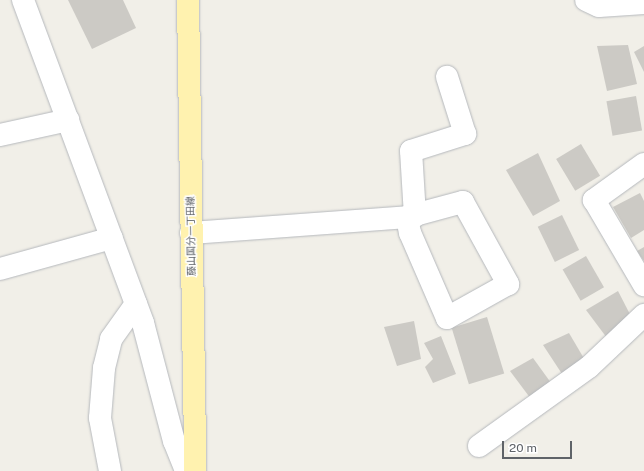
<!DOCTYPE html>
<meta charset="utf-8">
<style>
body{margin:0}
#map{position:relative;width:644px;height:471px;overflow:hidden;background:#f1efe8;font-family:"Public Sans","Noto Sans JP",sans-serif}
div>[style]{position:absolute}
.building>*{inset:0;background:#cccac5;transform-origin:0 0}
.roads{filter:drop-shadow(0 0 1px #b5b8bc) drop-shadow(0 0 1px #b5b8bc)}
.minor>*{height:22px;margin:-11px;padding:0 11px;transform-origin:11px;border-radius:11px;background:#fff}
.major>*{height:22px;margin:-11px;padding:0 11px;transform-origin:11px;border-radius:11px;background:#fff2af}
span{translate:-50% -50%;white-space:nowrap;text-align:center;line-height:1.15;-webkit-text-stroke:3px #fff;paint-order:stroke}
.street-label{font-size:10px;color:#5f6368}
.scale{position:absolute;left:502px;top:441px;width:70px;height:18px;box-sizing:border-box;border:2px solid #5f6368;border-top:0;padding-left:5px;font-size:12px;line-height:14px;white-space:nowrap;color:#5f6368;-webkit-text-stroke:3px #fff;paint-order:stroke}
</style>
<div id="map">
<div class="building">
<div style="clip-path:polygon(68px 0,123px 0,136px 28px,92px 49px)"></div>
<div style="clip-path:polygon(628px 45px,637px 84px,607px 91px,597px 46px)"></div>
<div style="clip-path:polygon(644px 46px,644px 72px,634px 52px)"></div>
<div style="left:636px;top:96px;width:35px;height:30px;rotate:80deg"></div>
<div style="left:581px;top:144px;width:37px;height:29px;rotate:59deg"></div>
<div style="clip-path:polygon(538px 153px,560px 201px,533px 216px,506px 170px)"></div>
<div style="clip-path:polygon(640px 193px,644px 201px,644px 230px,631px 238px,613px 207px)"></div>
<div style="left:562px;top:215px;width:39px;height:27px;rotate:64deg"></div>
<div style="clip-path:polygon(644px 247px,644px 261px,637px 251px)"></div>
<div style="left:586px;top:256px;width:36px;height:27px;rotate:60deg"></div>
<div style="clip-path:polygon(618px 291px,636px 326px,610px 342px,586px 310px)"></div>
<div style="left:487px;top:317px;width:59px;height:37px;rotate:73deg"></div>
<div style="clip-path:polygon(414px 321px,421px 359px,397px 366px,384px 327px)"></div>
<div style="clip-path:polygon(569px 333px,589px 367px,566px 380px,543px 345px)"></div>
<div style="clip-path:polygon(441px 336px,456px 374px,433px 383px,425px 367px,433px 359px,424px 343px)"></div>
<div style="clip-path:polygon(533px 358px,554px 387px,531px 399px,510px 371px)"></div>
</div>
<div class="roads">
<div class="minor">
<div style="left:23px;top:0;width:345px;rotate:69.6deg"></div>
<div style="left:143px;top:323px;width:122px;rotate:75.3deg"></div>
<div style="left:174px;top:441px;width:32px;rotate:68deg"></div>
<div style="left:586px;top:0;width:14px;rotate:25deg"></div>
<div style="left:599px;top:6px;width:45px;rotate:-3.8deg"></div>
<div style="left:0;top:135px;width:70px;rotate:-12.4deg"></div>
<div style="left:644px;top:164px;width:62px;rotate:144.2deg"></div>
<div style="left:594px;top:200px;width:99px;rotate:59.5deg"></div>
<div style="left:415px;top:216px;width:65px;rotate:-93.5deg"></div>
<div style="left:411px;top:151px;width:57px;rotate:-17.5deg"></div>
<div style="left:465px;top:134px;width:60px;rotate:-107.5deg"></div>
<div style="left:191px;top:233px;width:217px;rotate:-4.2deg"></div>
<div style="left:407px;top:217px;width:58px;rotate:-15deg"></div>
<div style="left:463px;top:202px;width:94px;rotate:61.2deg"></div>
<div style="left:508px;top:284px;width:70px;rotate:150.9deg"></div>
<div style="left:447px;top:318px;width:93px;rotate:-113.5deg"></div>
<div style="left:410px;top:233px;width:16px;rotate:-101deg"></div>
<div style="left:0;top:269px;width:116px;rotate:-15.5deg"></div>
<div style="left:479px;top:446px;width:135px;rotate:-35.7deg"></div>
<div style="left:589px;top:367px;width:76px;rotate:-43.4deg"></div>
<div style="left:110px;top:471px;width:54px;rotate:-100.7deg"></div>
<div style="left:100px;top:418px;width:50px;rotate:-85.4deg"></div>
<div style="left:104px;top:368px;width:30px;rotate:-76deg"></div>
<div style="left:111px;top:339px;width:43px;rotate:-54.5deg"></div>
</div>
<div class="major">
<div style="left:188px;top:0;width:471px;rotate:89.1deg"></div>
</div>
</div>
<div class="street-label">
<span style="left:191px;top:236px;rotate:-91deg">藤山国分一丁田線</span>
</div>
<div class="scale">20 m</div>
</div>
